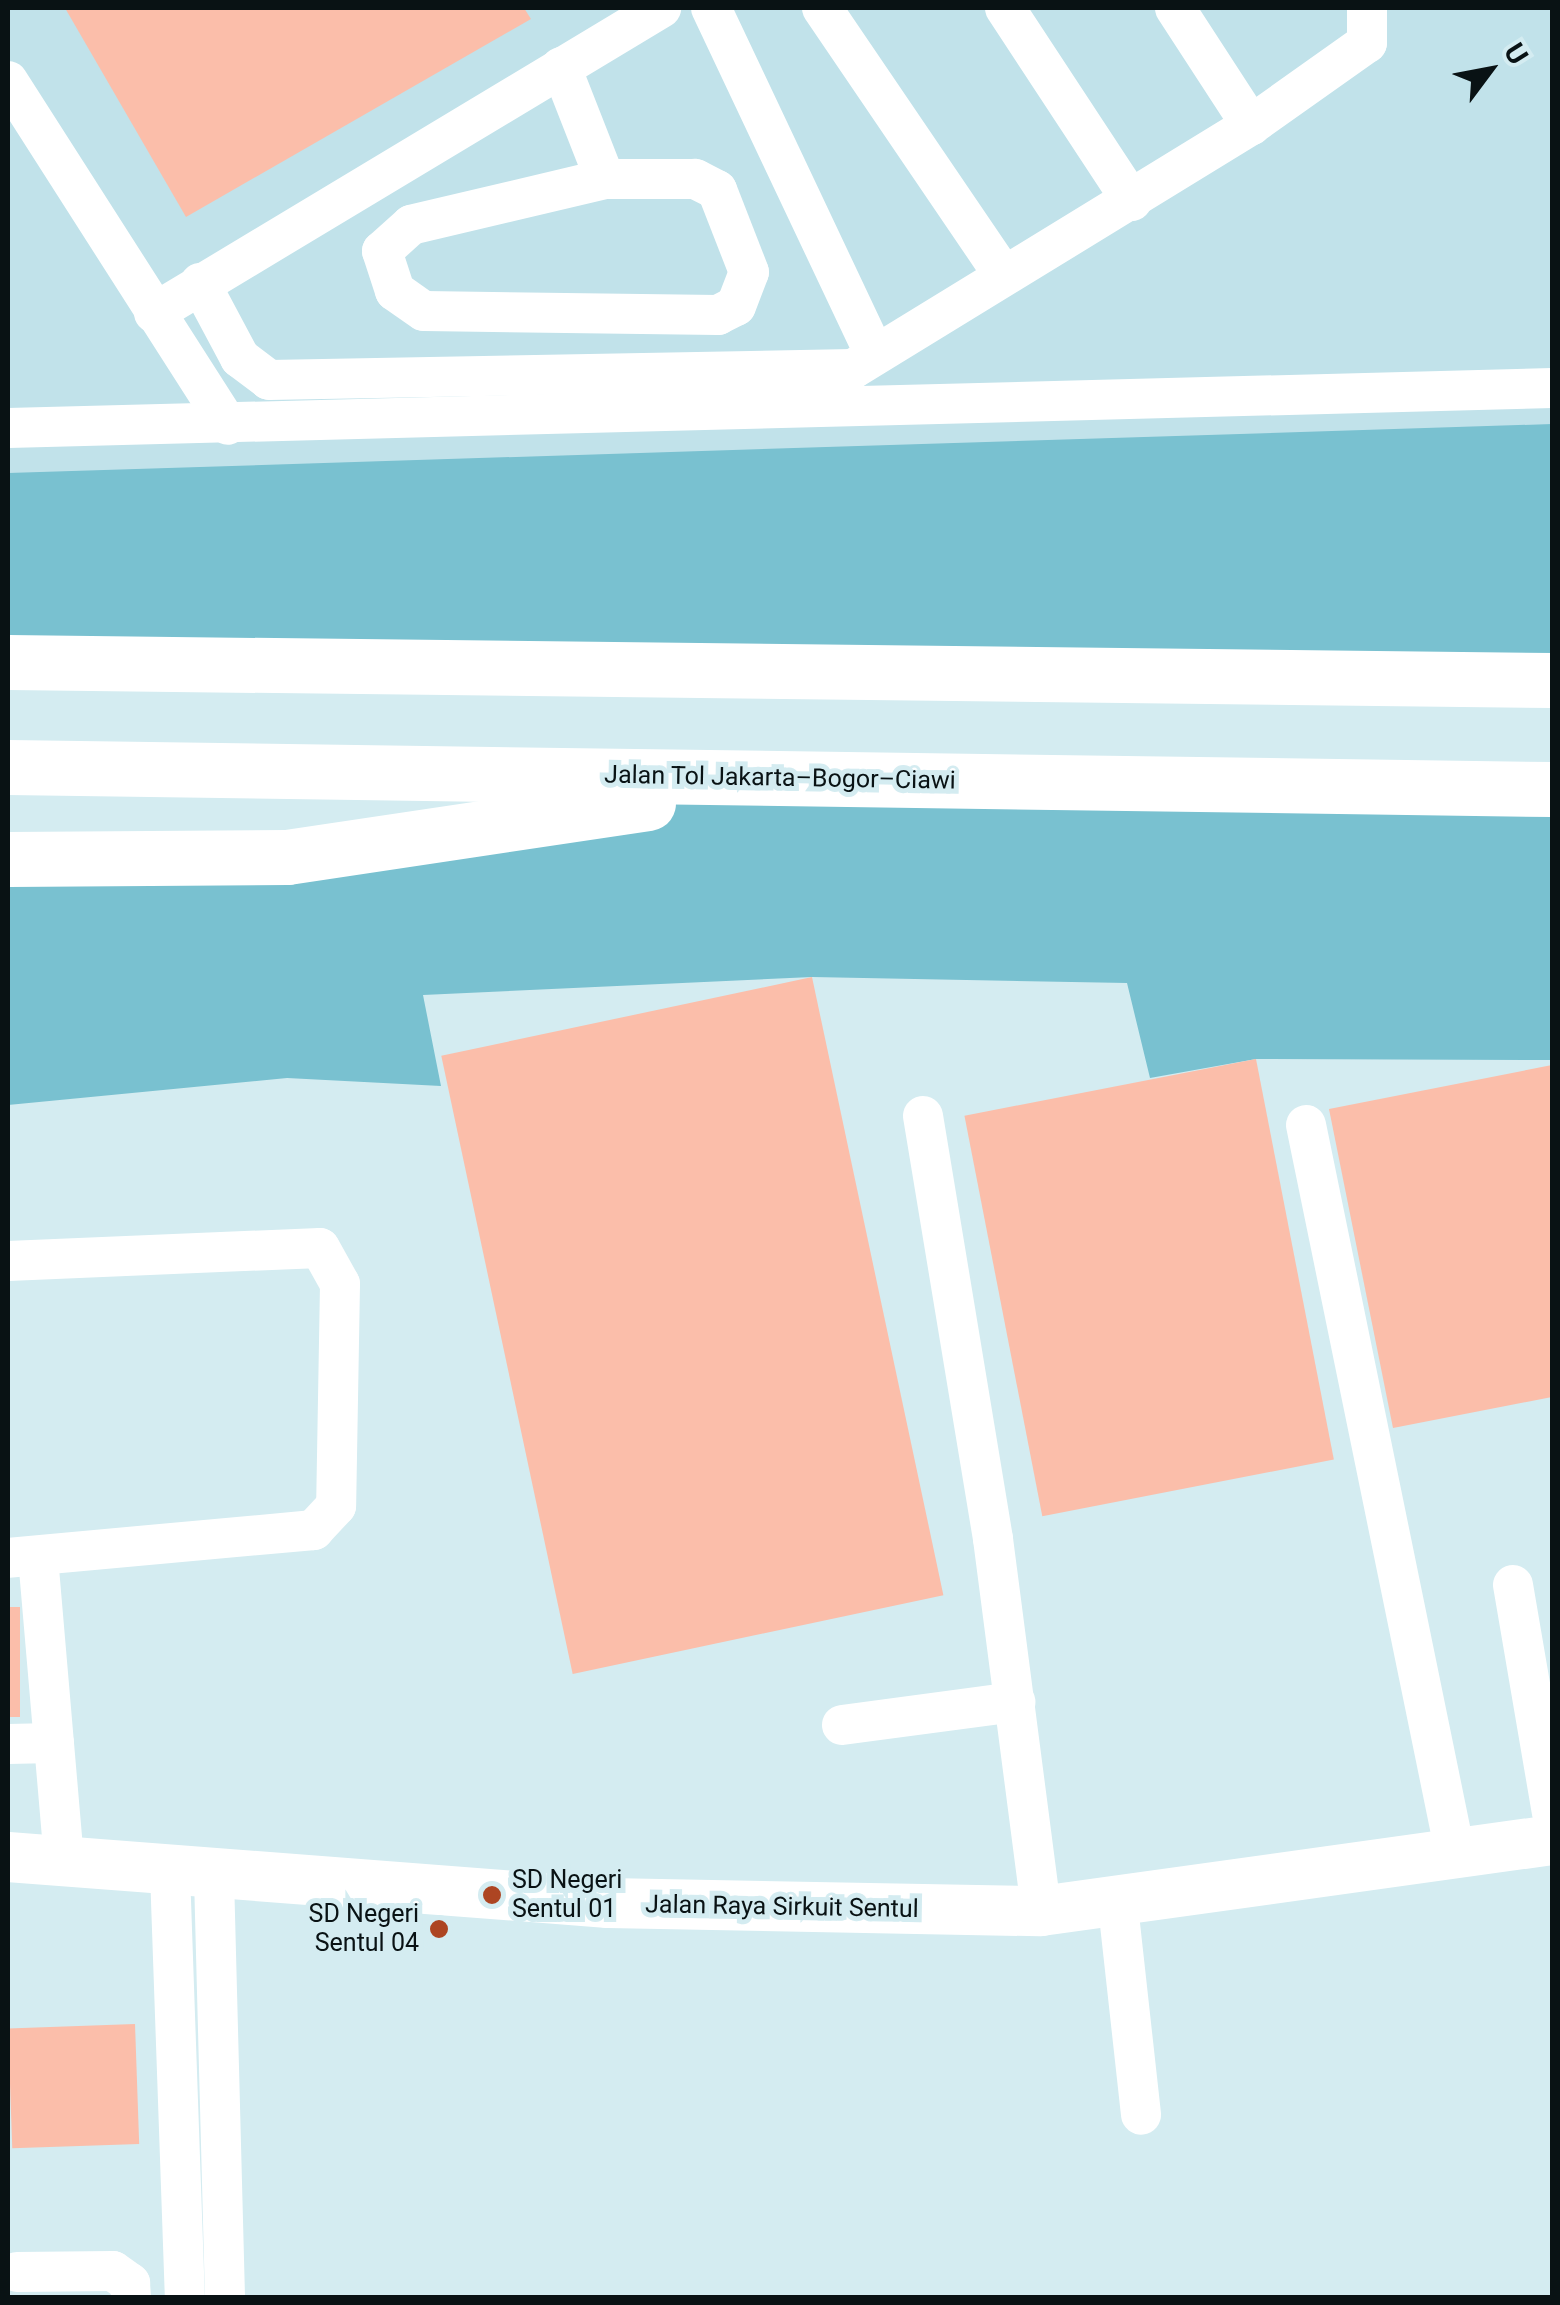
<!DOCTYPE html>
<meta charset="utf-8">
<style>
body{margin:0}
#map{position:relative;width:1560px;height:2305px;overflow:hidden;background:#d4ecf1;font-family:Roboto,sans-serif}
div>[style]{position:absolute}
.built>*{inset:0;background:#c1e2ea;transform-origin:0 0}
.green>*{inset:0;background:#79c1d0}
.building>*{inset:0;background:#fbbeaa;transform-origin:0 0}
.minor>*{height:40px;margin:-20px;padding:0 20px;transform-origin:20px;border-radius:20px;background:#fff}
.major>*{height:50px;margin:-25px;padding:0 25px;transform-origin:25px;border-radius:25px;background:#fff}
.highway>*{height:55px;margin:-27.5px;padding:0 27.5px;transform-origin:27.5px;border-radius:27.5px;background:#fff}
.dots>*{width:28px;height:28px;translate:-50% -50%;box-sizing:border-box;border:5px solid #d4ecf1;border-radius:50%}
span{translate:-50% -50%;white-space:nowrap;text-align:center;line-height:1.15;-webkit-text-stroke:10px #d4ecf1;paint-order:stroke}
.street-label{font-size:25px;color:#091214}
.poi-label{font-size:25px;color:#091214}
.left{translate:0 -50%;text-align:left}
.right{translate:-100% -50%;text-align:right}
.frame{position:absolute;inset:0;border:10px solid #091214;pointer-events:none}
.north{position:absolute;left:1440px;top:20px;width:100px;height:100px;-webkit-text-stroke:8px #d4ecf1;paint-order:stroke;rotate:58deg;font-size:28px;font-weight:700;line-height:40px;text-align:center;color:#091214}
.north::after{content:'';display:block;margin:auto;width:35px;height:45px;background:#091214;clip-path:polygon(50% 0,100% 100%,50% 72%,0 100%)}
</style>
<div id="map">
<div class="built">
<div style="left:8px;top:8px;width:1544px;height:465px"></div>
</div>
<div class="green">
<div style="clip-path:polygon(1552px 424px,1552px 680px,8px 662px,8px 473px)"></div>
<div style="clip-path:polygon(815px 779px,1552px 789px,1552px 1060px,1256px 1059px,1150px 1078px,1127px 983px,812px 977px,423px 995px,441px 1086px,287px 1078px,8px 1105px,8px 859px)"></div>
</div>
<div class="building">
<div style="clip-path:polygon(65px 8px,524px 8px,531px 19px,186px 217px)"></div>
<div style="left:812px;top:977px;width:632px;height:379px;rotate:78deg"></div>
<div style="left:1256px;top:1059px;width:408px;height:297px;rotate:79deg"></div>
<div style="clip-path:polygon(1552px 1065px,1552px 1397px,1393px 1428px,1329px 1109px)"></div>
<div style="left:8px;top:1607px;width:12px;height:110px"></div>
<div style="left:135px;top:2024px;width:120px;height:127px;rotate:88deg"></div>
</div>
<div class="minor">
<div style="left:711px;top:8px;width:378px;rotate:64.7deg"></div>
<div style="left:822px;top:8px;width:320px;rotate:55.8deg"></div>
<div style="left:1005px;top:8px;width:231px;rotate:56.7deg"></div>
<div style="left:1175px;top:8px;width:140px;rotate:57deg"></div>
<div style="left:561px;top:67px;width:120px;rotate:68.6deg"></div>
<div style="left:605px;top:179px;width:199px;rotate:166.7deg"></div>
<div style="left:411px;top:225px;width:39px;rotate:138deg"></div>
<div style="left:382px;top:251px;width:42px;rotate:72deg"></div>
<div style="left:395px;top:291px;width:35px;rotate:35deg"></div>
<div style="left:424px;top:311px;width:294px;rotate:0.8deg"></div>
<div style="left:718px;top:315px;width:20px;rotate:-27deg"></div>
<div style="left:736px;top:306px;width:36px;rotate:-69deg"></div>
<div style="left:749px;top:272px;width:88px;rotate:-111.3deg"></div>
<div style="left:717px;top:190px;width:25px;rotate:-153deg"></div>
<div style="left:695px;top:179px;width:90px;rotate:180deg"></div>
<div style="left:8px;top:81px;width:408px;rotate:57.4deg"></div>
<div style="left:200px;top:283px;width:85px;rotate:61.9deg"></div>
<div style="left:240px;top:358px;width:36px;rotate:37deg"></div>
<div style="left:269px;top:380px;width:584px;rotate:-1.08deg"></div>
<div style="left:853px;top:369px;width:467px;rotate:-31.5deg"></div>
<div style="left:1251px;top:125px;width:142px;rotate:-35.3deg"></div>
<div style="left:1367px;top:43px;width:35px;rotate:-90deg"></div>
<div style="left:154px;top:313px;width:592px;rotate:-31.03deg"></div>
<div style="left:8px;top:428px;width:1545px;rotate:-1.48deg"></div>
<div style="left:923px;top:1116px;width:429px;rotate:80.6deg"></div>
<div style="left:993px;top:1539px;width:375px;rotate:82.6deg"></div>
<div style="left:1306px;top:1125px;width:742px;rotate:78.42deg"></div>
<div style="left:8px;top:1261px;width:312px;rotate:-2.4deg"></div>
<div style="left:320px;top:1248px;width:41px;rotate:60.9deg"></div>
<div style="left:340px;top:1284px;width:222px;rotate:91deg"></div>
<div style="left:336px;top:1506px;width:33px;rotate:133deg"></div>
<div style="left:314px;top:1530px;width:307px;rotate:174.8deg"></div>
<div style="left:38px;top:1557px;width:306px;rotate:85.1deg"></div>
<div style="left:1513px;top:1585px;width:231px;rotate:80.3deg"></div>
<div style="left:842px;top:1725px;width:175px;rotate:-7.6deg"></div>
<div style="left:8px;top:1744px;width:46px;rotate:-1.2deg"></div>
<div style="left:170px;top:1872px;width:426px;rotate:88deg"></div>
<div style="left:214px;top:1877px;width:421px;rotate:88.5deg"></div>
<div style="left:1118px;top:1906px;width:210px;rotate:83.7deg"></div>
<div style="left:17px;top:2272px;width:96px;rotate:-0.6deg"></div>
<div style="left:113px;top:2271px;width:21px;rotate:35deg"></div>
<div style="left:130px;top:2283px;width:15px;rotate:86deg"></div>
</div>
<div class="major">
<div style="left:8px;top:1857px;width:602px;rotate:4.38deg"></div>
<div style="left:608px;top:1903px;width:433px;rotate:1.1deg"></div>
<div style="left:1041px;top:1911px;width:516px;rotate:-7.91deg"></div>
</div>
<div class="highway">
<div style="left:8px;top:662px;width:1544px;rotate:0.67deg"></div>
<div style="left:8px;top:767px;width:1544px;rotate:0.82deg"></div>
<div style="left:8px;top:859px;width:279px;rotate:-0.4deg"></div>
<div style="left:287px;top:857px;width:365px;rotate:-8.5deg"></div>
</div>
<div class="dots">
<div style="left:492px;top:1895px;background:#ad4522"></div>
<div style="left:439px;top:1929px;background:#ad4522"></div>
</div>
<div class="street-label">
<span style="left:780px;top:778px;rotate:1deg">Jalan Tol Jakarta–Bogor–Ciawi</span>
<span style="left:782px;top:1907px;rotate:1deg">Jalan Raya Sirkuit Sentul</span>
</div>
<div class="poi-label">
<span class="left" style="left:512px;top:1895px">SD Negeri<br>Sentul 01</span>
<span class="right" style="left:419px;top:1929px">SD Negeri<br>Sentul 04</span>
</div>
<div class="frame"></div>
<div class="north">U</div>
</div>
